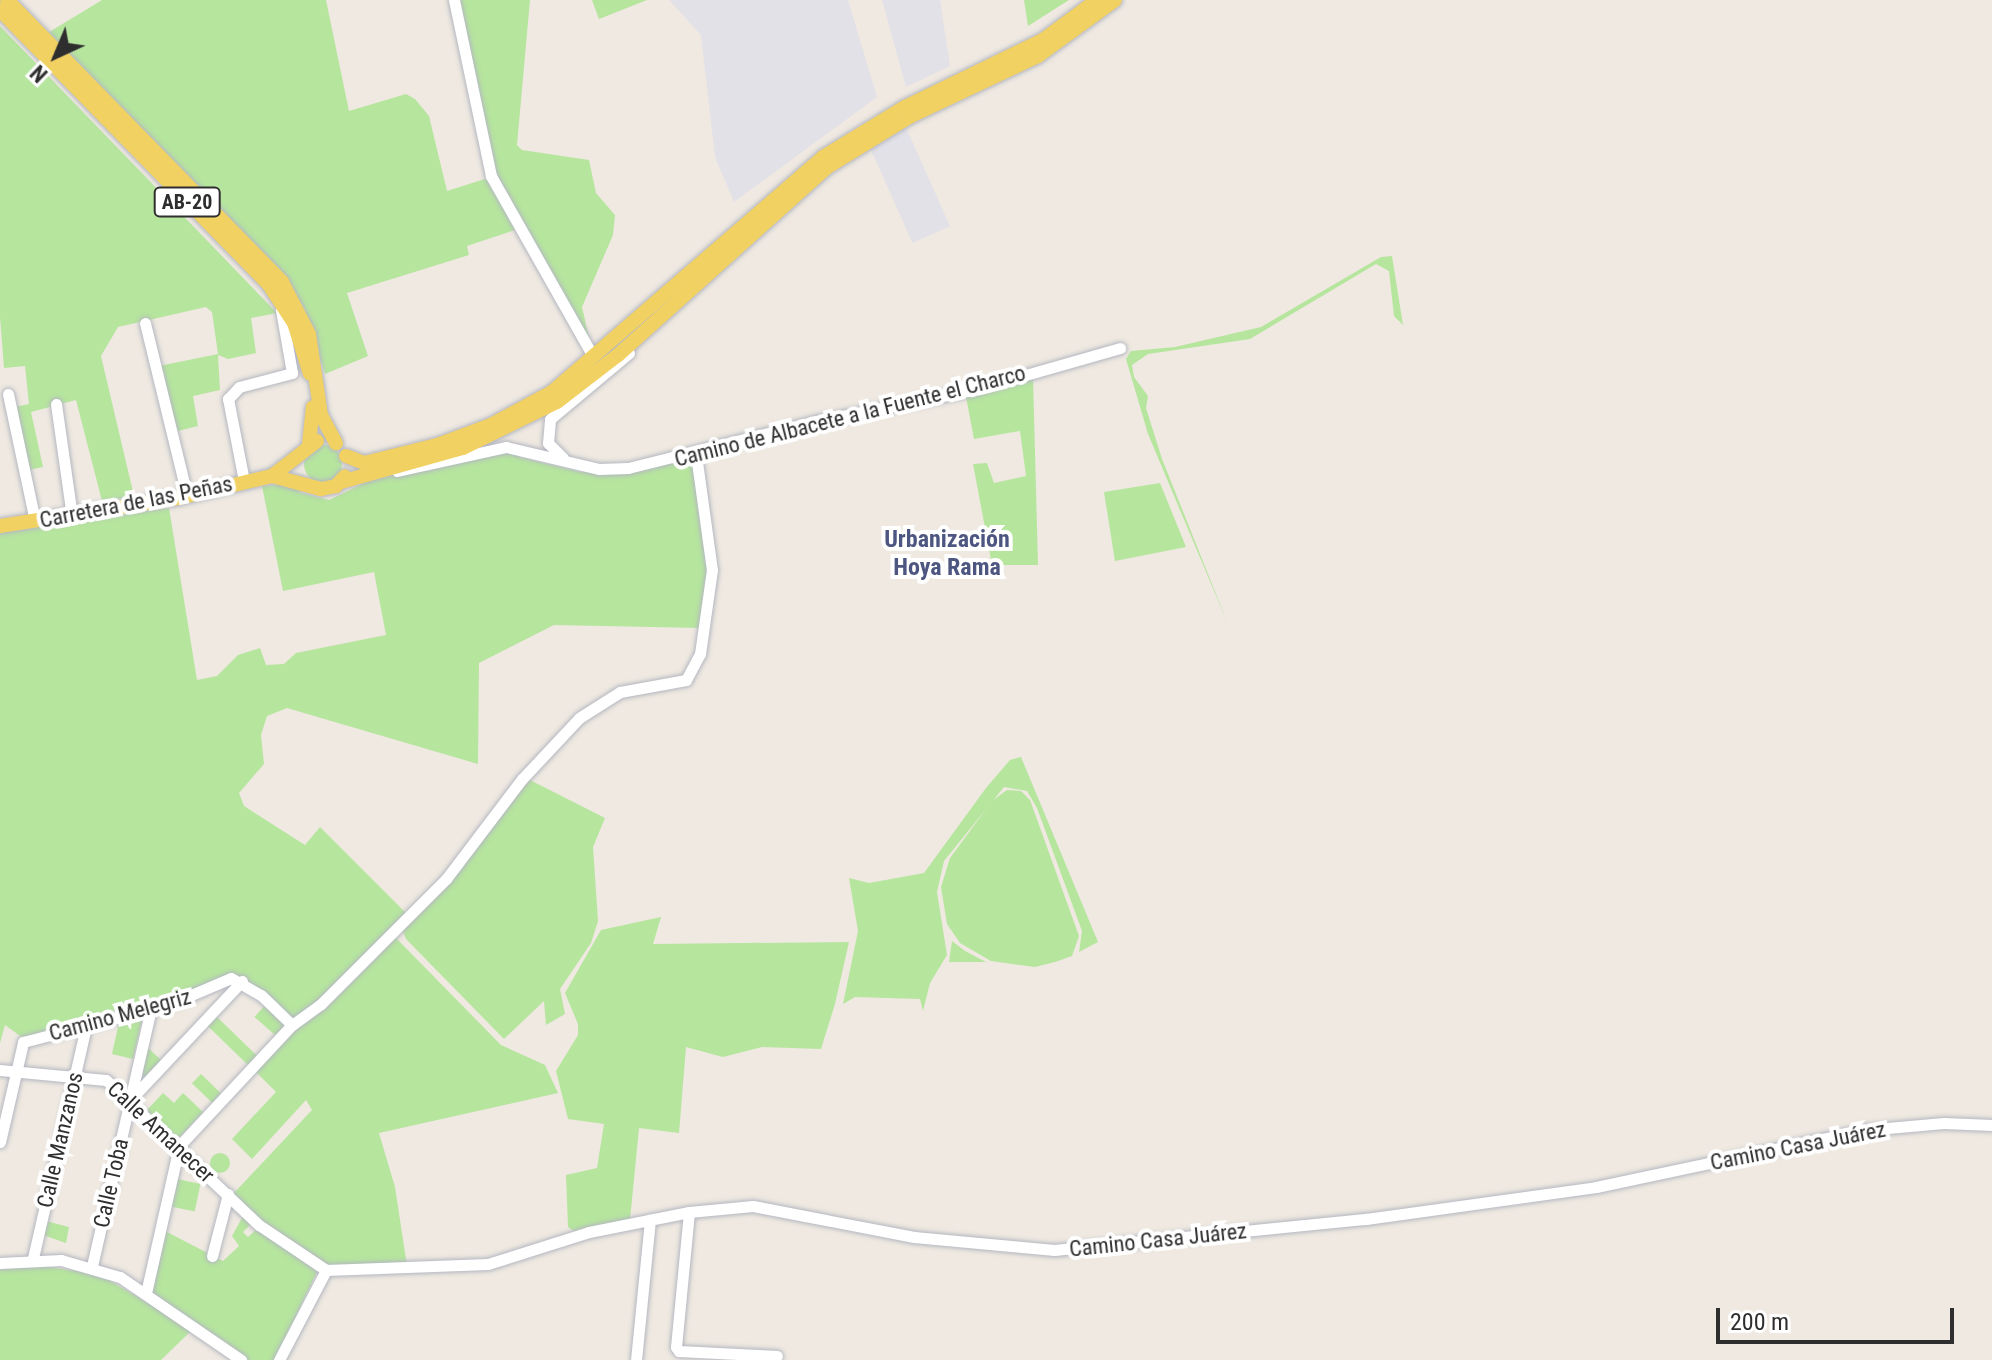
<!DOCTYPE html>
<meta charset="utf-8">
<style>
body{margin:0}
#map{position:relative;width:1992px;height:1360px;overflow:hidden;background:#efe9e1;font-family:"Roboto Condensed",sans-serif}
div>[style]{position:absolute}
.industrial>*{inset:0;background:#e3e1e8;transform-origin:0 0}
.green>*{inset:0;background:#b6e59e;transform-origin:0 0}
.round{border-radius:50%}
.roads{filter:drop-shadow(0 0 2px #b4b7c1) drop-shadow(0 0 2px #b4b7c1)}
.minor>*{height:11px;margin:-5.5px;padding:0 5.5px;transform-origin:5.5px;border-radius:5.5px;background:#fff}
.major>*{height:14px;margin:-7px;padding:0 7px;transform-origin:7px;border-radius:7px;background:#f2d163}
span{translate:-50% -50%;white-space:nowrap;text-align:center;line-height:1.15;-webkit-text-stroke:8px #fff;paint-order:stroke}
.shield-label span{padding:2px 6px;background:#fff;border:2px solid;border-radius:6px;-webkit-text-stroke-width:0}
.shield-label{font-size:20px;color:#2e2e2e;font-weight:700}
.street-label{font-size:22px;color:#2e2e2e}
.neighbourhood-label{font-size:24px;color:#4d5680;font-weight:700}
.north{position:absolute;left:16px;top:16px;width:80px;height:80px;-webkit-text-stroke:6px #fff;paint-order:stroke;rotate:224deg;font-size:22px;font-weight:700;line-height:32px;text-align:center;color:#2e2e2e}
.north::after{content:'';display:block;margin:auto;width:28px;height:36px;background:#2e2e2e;clip-path:polygon(50% 0,100% 100%,50% 72%,0 100%)}
.scale{position:absolute;left:1716px;top:1308px;width:238px;height:36px;box-sizing:border-box;border:4px solid #2e2e2e;border-top:0;padding-left:10px;font-size:24px;line-height:28px;white-space:nowrap;color:#2e2e2e;-webkit-text-stroke:6px #fff;paint-order:stroke}
</style>
<div id="map">
<div class="industrial">
<div style="clip-path:polygon(669px 0,848px 0,877px 97px,734px 202px,715px 157px,701px 35px)"></div>
<div style="clip-path:polygon(882px 0,940px 0,950px 66px,906px 87px)"></div>
<div style="left:904px;top:123px;width:113px;height:41px;rotate:66deg"></div>
</div>
<div class="green">
<div style="clip-path:polygon(102px 0,326px 0,349px 111px,406px 94px,415px 99px,429px 116px,447px 191px,488px 178px,515px 230px,467px 246px,469px 255px,347px 293px,368px 356px,325px 374px,305px 310px,285px 281px,46px 34px)"></div>
<div style="clip-path:polygon(458px 0,530px 0,517px 145px,522px 150px,589px 160px,596px 193px,615px 215px,613px 235px,582px 307px,589px 338px,492px 172px)"></div>
<div style="clip-path:polygon(592px 0,647px 0,599px 19px)"></div>
<div style="clip-path:polygon(1024px 0,1069px 0,1028px 26px)"></div>
<div style="clip-path:polygon(0 26px,277px 313px,251px 318px,256px 353px,228px 359px,218px 355px,220px 390px,193px 396px,198px 426px,178px 431px,159px 366px,218px 354px,212px 312px,206px 307px,118px 327px,101px 356px,134px 496px,102px 501px,76px 400px,31px 412px,43px 467px,29px 470px,15px 407px,29px 404px,25px 366px,4px 368px,0 317px)"></div>
<div style="clip-path:polygon(1392px 256px,1403px 325px,1394px 316px,1389px 271px,1376px 264px,1250px 339px,1148px 354px,1132px 365px,1134px 377px,1148px 396px,1146px 408px,1162px 459px,1228px 624px,1148px 434px,1126px 359px,1131px 351px,1175px 347px,1261px 327px,1381px 257px)"></div>
<div style="clip-path:polygon(1033px 377px,1038px 565px,992px 565px,973px 464px,987px 463px,994px 483px,1026px 476px,1020px 431px,974px 439px,966px 397px)"></div>
<div class="round" style="left:304px;top:445px;width:38px;height:38px"></div>
<div style="clip-path:polygon(516px 450px,519px 457px,581px 472px,692px 462px,708px 579px,700px 628px,554px 625px,479px 663px,478px 764px,287px 708px,267px 716px,261px 735px,264px 764px,239px 793px,244px 806px,305px 845px,320px 827px,407px 914px,301px 1017px,288px 1018px,246px 980px,23px 1038px,5px 1025px,0 1043px,0 533px,169px 508px,197px 680px,217px 676px,238px 655px,260px 648px,266px 665px,284px 664px,296px 653px,386px 635px,374px 572px,283px 591px,262px 486px,291px 484px,301px 493px,329px 500px,373px 479px)"></div>
<div style="clip-path:polygon(1160px 483px,1186px 547px,1115px 561px,1104px 492px)"></div>
<div style="clip-path:polygon(1021px 757px,1098px 942px,1079px 952px,1082px 931px,1037px 808px,1027px 791px,1004px 787px,944px 861px,937px 892px,947px 955px,930px 983px,923px 1011px,920px 999px,855px 997px,843px 1004px,858px 931px,849px 878px,869px 883px,924px 873px,986px 788px,1010px 760px)"></div>
<div style="clip-path:polygon(528px 779px,605px 818px,593px 847px,598px 921px,591px 943px,560px 989px,565px 1014px,546px 1025px,544px 1001px,504px 1039px,406px 939px,402px 929px,472px 855px)"></div>
<div style="clip-path:polygon(1007px 790px,1021px 791px,1030px 800px,1079px 936px,1072px 956px,1055px 962px,1035px 967px,991px 961px,960px 943px,947px 924px,941px 887px,950px 858px,992px 801px)"></div>
<div style="clip-path:polygon(661px 917px,653px 944px,849px 942px,835px 1004px,821px 1049px,762px 1047px,723px 1057px,686px 1047px,679px 1133px,639px 1128px,630px 1220px,574px 1231px,568px 1227px,566px 1175px,597px 1168px,604px 1124px,568px 1119px,556px 1071px,578px 1035px,578px 1024px,565px 993px,601px 930px)"></div>
<div style="clip-path:polygon(394px 936px,501px 1045px,545px 1065px,558px 1093px,379px 1133px,395px 1187px,407px 1266px,329px 1266px,276px 1236px,234px 1193px,312px 1110px,306px 1100px,252px 1159px,232px 1139px,276px 1092px,256px 1072px,290px 1033px)"></div>
<div style="clip-path:polygon(952px 941px,965px 951px,986px 962px,949px 962px)"></div>
<div style="left:265px;top:1005px;width:28px;height:16px;rotate:41deg"></div>
<div style="clip-path:polygon(143px 1016px,133px 1059px,112px 1054px,120px 1018px)"></div>
<div style="left:216px;top:1016px;width:57px;height:13px;rotate:44deg"></div>
<div style="clip-path:polygon(147px 1047px,161px 1060px,145px 1077px,140px 1073px)"></div>
<div style="left:201px;top:1074px;width:28px;height:13px;rotate:44deg"></div>
<div style="clip-path:polygon(163px 1093px,174px 1103px,183px 1093px,203px 1112px,178px 1139px,147px 1110px)"></div>
<div class="round" style="left:210px;top:1153px;width:20px;height:20px"></div>
<div style="left:177px;top:1179px;width:24px;height:28px;rotate:12deg"></div>
<div style="clip-path:polygon(243px 1216px,251px 1224px,243px 1232px,248px 1237px,258px 1228px,317px 1272px,275px 1360px,247px 1360px,151px 1292px,165px 1231px,223px 1261px,239px 1246px,232px 1236px)"></div>
<div style="clip-path:polygon(46px 1221px,69px 1227px,66px 1243px,43px 1235px)"></div>
<div style="clip-path:polygon(31px 1264px,100px 1275px,193px 1329px,161px 1360px,0 1360px,0 1269px)"></div>
</div>
<div class="roads">
<div class="minor">
<div style="left:454px;top:0;width:180px;rotate:78.1deg"></div>
<div style="left:491px;top:176px;width:203px;rotate:60.5deg"></div>
<div style="left:145px;top:323px;width:177px;rotate:76.3deg"></div>
<div style="left:8px;top:394px;width:130px;rotate:78deg"></div>
<div style="left:56px;top:404px;width:113px;rotate:81.9deg"></div>
<div style="left:563px;top:458px;width:21px;rotate:-135deg"></div>
<div style="left:548px;top:443px;width:24px;rotate:-85deg"></div>
<div style="left:550px;top:419px;width:103px;rotate:-39.9deg"></div>
<div style="left:397px;top:471px;width:112px;rotate:-12.4deg"></div>
<div style="left:506px;top:447px;width:96px;rotate:13.3deg"></div>
<div style="left:599px;top:469px;width:29px;rotate:-2deg"></div>
<div style="left:628px;top:468px;width:194px;rotate:-14deg"></div>
<div style="left:816px;top:421px;width:160px;rotate:-11.2deg"></div>
<div style="left:973px;top:390px;width:153px;rotate:-15.9deg"></div>
<div style="left:244px;top:481px;width:84px;rotate:-101deg"></div>
<div style="left:228px;top:399px;width:16px;rotate:-47deg"></div>
<div style="left:239px;top:387px;width:55px;rotate:-14.8deg"></div>
<div style="left:292px;top:373px;width:64px;rotate:-99.9deg"></div>
<div style="left:0;top:1070px;width:106px;rotate:5.4deg"></div>
<div style="left:106px;top:1080px;width:211px;rotate:43.5deg"></div>
<div style="left:259px;top:1225px;width:81px;rotate:33.9deg"></div>
<div style="left:131px;top:1099px;width:162px;rotate:-46.8deg"></div>
<div style="left:0;top:1142px;width:103px;rotate:-77deg"></div>
<div style="left:23px;top:1042px;width:152px;rotate:-14.5deg"></div>
<div style="left:170px;top:1004px;width:66px;rotate:-23.1deg"></div>
<div style="left:231px;top:978px;width:34px;rotate:30deg"></div>
<div style="left:261px;top:995px;width:43px;rotate:44.1deg"></div>
<div style="left:689px;top:1212px;width:136px;rotate:95.5deg"></div>
<div style="left:676px;top:1347px;width:5px;rotate:53deg"></div>
<div style="left:679px;top:1351px;width:98px;rotate:2.9deg"></div>
<div style="left:212px;top:1256px;width:64px;rotate:-75.5deg"></div>
<div style="left:33px;top:1258px;width:241px;rotate:-77.1deg"></div>
<div style="left:0;top:1263px;width:61px;rotate:-2.8deg"></div>
<div style="left:61px;top:1260px;width:61px;rotate:16.1deg"></div>
<div style="left:120px;top:1277px;width:147px;rotate:34.4deg"></div>
<div style="left:92px;top:1266px;width:265px;rotate:-77.1deg"></div>
<div style="left:146px;top:1293px;width:151px;rotate:-77.3deg"></div>
<div style="left:179px;top:1146px;width:166px;rotate:-47deg"></div>
<div style="left:292px;top:1025px;width:36px;rotate:-36deg"></div>
<div style="left:321px;top:1004px;width:177px;rotate:-45deg"></div>
<div style="left:446px;top:879px;width:126px;rotate:-52.8deg"></div>
<div style="left:522px;top:779px;width:83px;rotate:-46.9deg"></div>
<div style="left:579px;top:718px;width:49px;rotate:-32.4deg"></div>
<div style="left:620px;top:692px;width:67px;rotate:-10.3deg"></div>
<div style="left:686px;top:680px;width:30px;rotate:-62deg"></div>
<div style="left:700px;top:654px;width:85px;rotate:-81.9deg"></div>
<div style="left:712px;top:570px;width:117px;rotate:-97.9deg"></div>
<div style="left:279px;top:1360px;width:102px;rotate:-62.4deg"></div>
<div style="left:326px;top:1270px;width:162px;rotate:-2.1deg"></div>
<div style="left:488px;top:1264px;width:106px;rotate:-17.6deg"></div>
<div style="left:589px;top:1232px;width:102px;rotate:-11.3deg"></div>
<div style="left:689px;top:1212px;width:64px;rotate:-5.4deg"></div>
<div style="left:753px;top:1206px;width:164px;rotate:10.9deg"></div>
<div style="left:914px;top:1237px;width:141px;rotate:5.3deg"></div>
<div style="left:1054px;top:1250px;width:314px;rotate:-5.7deg"></div>
<div style="left:1366px;top:1219px;width:232px;rotate:-7.9deg"></div>
<div style="left:1596px;top:1187px;width:275px;rotate:-12deg"></div>
<div style="left:1865px;top:1130px;width:79px;rotate:-5.1deg"></div>
<div style="left:1944px;top:1123px;width:48px;rotate:2.4deg"></div>
<div style="left:636px;top:1360px;width:141px;rotate:-84.3deg"></div>
</div>
<div class="major">
<div style="left:7px;top:0;width:394px;rotate:45.7deg"></div>
<div style="left:282px;top:282px;width:59px;rotate:62.6deg"></div>
<div style="left:309px;top:334px;width:82px;rotate:81.6deg"></div>
<div style="left:321px;top:415px;width:32px;rotate:62deg"></div>
<div style="left:0;top:10px;width:385px;rotate:45.6deg"></div>
<div style="left:269px;top:285px;width:45px;rotate:56.7deg"></div>
<div style="left:294px;top:323px;width:53px;rotate:72.6deg"></div>
<div style="left:309px;top:444px;width:37px;rotate:-84deg"></div>
<div style="left:346px;top:456px;width:19px;rotate:21deg"></div>
<div style="left:364px;top:463px;width:75px;rotate:-13.9deg"></div>
<div style="left:437px;top:445px;width:58px;rotate:-20.3deg"></div>
<div style="left:491px;top:425px;width:69px;rotate:-28.4deg"></div>
<div style="left:552px;top:392px;width:359px;rotate:-40.9deg"></div>
<div style="left:823px;top:157px;width:96px;rotate:-31.4deg"></div>
<div style="left:905px;top:107px;width:153px;rotate:-25.9deg"></div>
<div style="left:1043px;top:40px;width:67px;rotate:-36.5deg"></div>
<div style="left:272px;top:476px;width:51px;rotate:14.9deg"></div>
<div style="left:321px;top:489px;width:15px;rotate:-11deg"></div>
<div style="left:336px;top:486px;width:13px;rotate:-48deg"></div>
<div style="left:341px;top:482px;width:127px;rotate:-15.6deg"></div>
<div style="left:463px;top:448px;width:105px;rotate:-26.1deg"></div>
<div style="left:557px;top:402px;width:77px;rotate:-37.6deg"></div>
<div style="left:618px;top:355px;width:283px;rotate:-41.9deg"></div>
<div style="left:829px;top:166px;width:94px;rotate:-31.5deg"></div>
<div style="left:909px;top:117px;width:143px;rotate:-25.3deg"></div>
<div style="left:1038px;top:56px;width:95px;rotate:-36deg"></div>
<div style="left:0;top:526px;width:180px;rotate:-8.9deg"></div>
<div style="left:178px;top:498px;width:97px;rotate:-13.2deg"></div>
<div style="left:272px;top:476px;width:57px;rotate:-37.9deg"></div>
</div>
</div>
<div class="shield-label">
<span style="left:187px;top:202px">AB-20</span>
</div>
<div class="street-label">
<span style="left:850px;top:416px;rotate:-14deg">Camino de Albacete a la Fuente el Charco</span>
<span style="left:136px;top:502px;rotate:-11deg">Carretera de las Peñas</span>
<span style="left:120px;top:1015px;rotate:-15deg">Camino Melegriz</span>
<span style="left:161px;top:1132px;rotate:43deg">Calle Amanecer</span>
<span style="left:60px;top:1140px;rotate:-77deg">Calle Manzanos</span>
<span style="left:1798px;top:1146px;rotate:-11deg">Camino Casa Juárez</span>
<span style="left:111px;top:1183px;rotate:-77deg">Calle Toba</span>
<span style="left:1158px;top:1240px;rotate:-6deg">Camino Casa Juárez</span>
</div>
<div class="neighbourhood-label">
<span style="left:947px;top:554px">Urbanización<br>Hoya Rama</span>
</div>
<div class="north">N</div>
<div class="scale">200 m</div>
</div>
